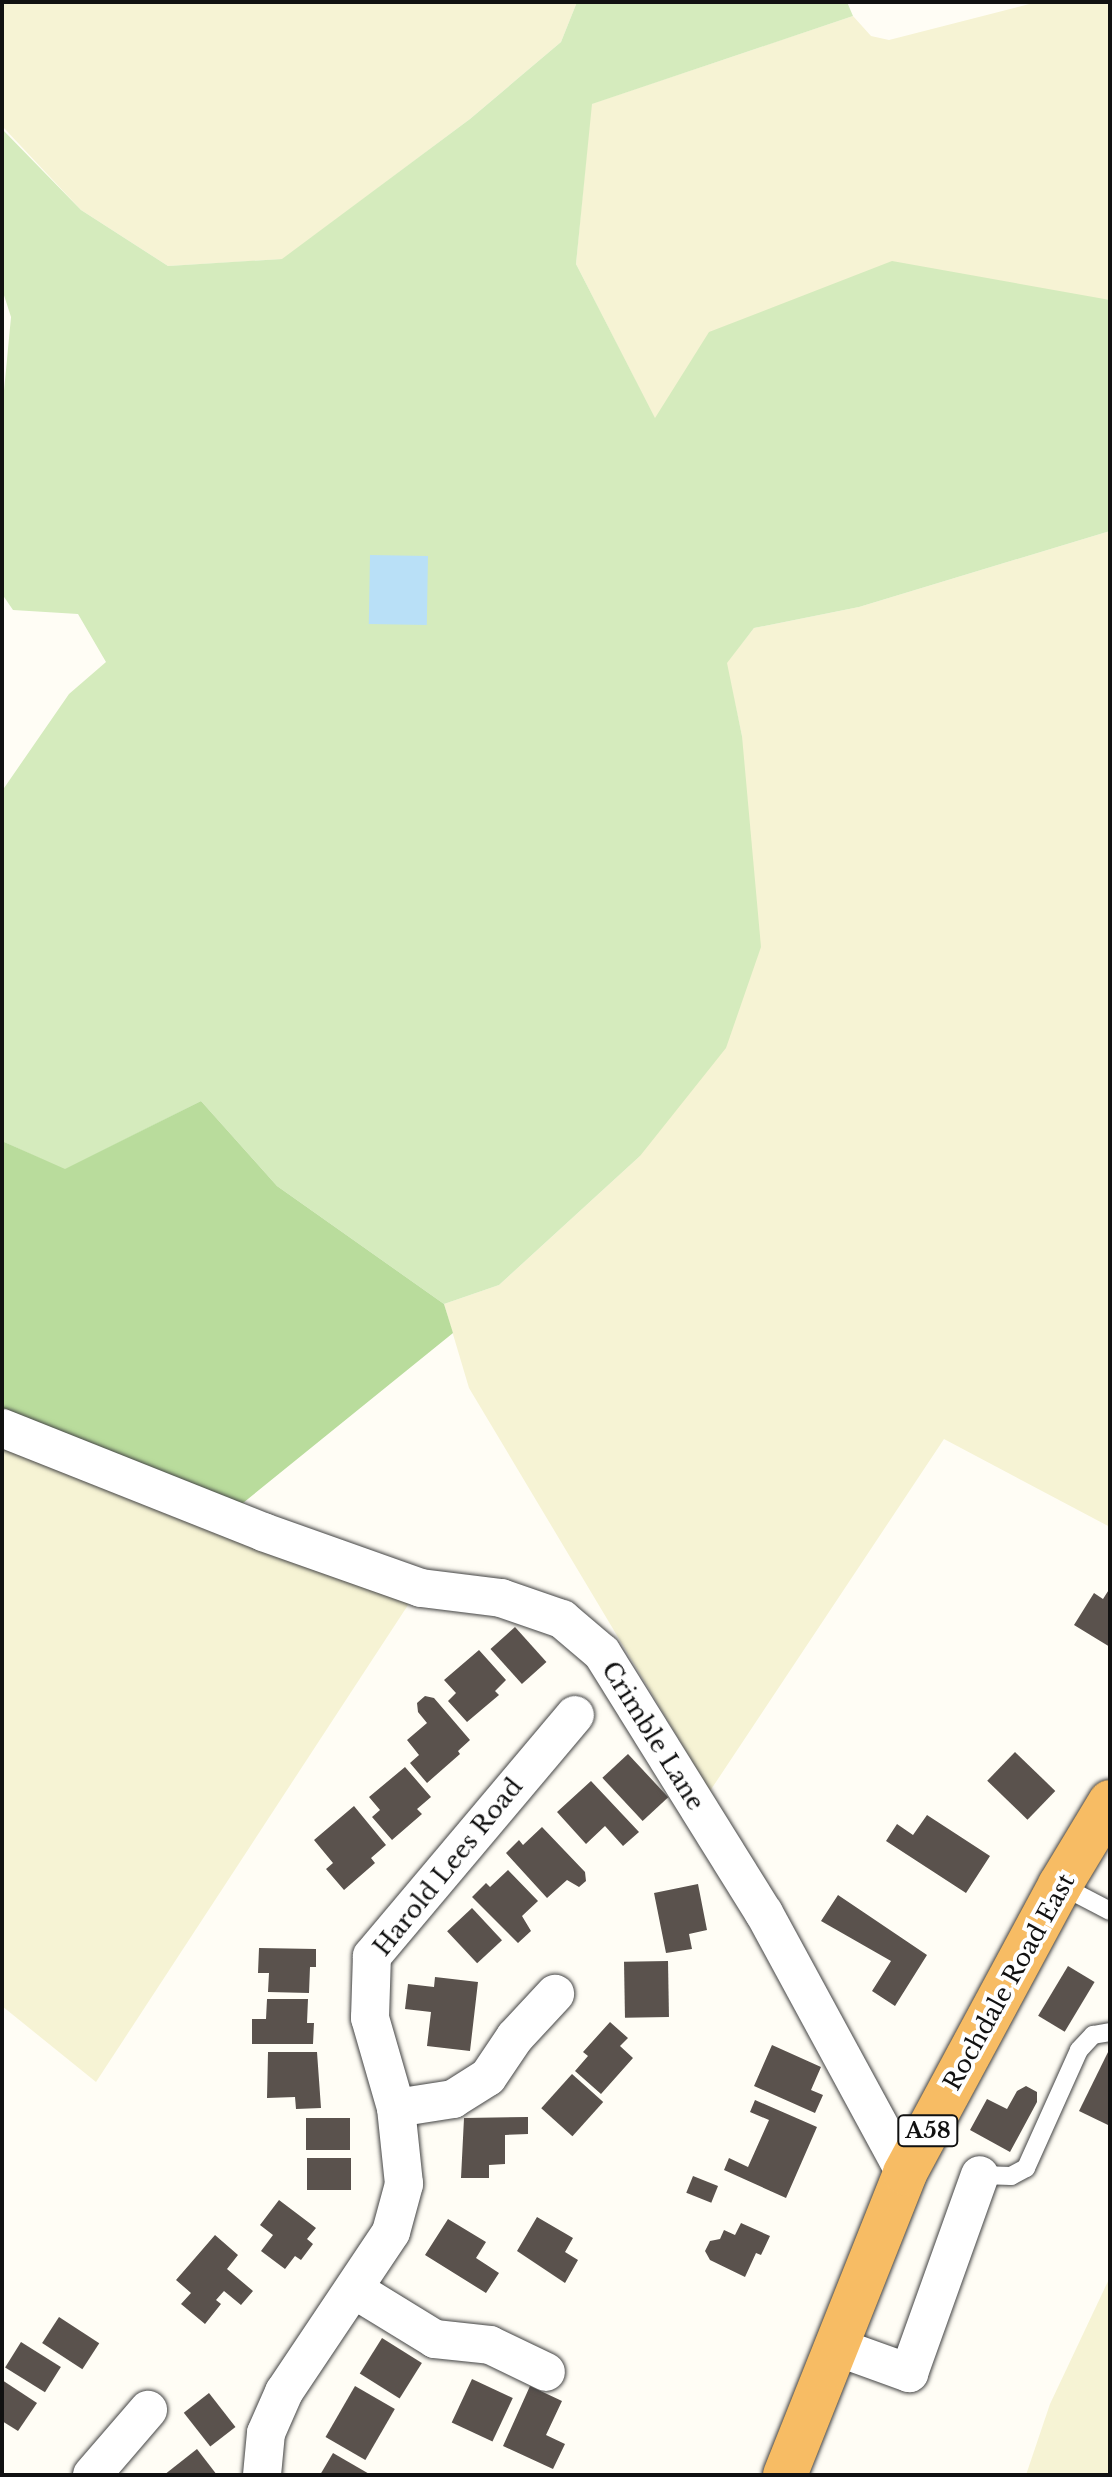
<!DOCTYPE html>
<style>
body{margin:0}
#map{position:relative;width:1112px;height:2477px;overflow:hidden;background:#fffdf5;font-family:"Libre Baskerville",serif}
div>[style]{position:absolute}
.farmland>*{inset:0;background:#f6f3d4}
.green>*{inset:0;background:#d5ebbd}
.forest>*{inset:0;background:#b9dc9c}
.water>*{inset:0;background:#b9e0f7;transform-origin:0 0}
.building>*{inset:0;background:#5a524d;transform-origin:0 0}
.roads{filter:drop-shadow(0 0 2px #444) drop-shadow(0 0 2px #444)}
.service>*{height:18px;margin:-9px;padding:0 9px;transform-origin:9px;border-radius:9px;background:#fff}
.minor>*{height:38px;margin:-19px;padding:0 19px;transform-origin:19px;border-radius:19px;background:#fff}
.trunk>*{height:44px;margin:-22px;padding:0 22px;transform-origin:22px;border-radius:22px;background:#f7bc64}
span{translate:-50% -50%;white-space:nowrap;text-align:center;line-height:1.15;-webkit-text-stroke:8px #fff;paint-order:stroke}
.shield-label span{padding:2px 6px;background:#fff;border:2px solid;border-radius:6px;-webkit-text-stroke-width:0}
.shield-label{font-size:22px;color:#111;font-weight:700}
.street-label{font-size:24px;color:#111}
.frame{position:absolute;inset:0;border:4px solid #111;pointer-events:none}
</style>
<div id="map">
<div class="farmland">
<div style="clip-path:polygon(2px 2px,577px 2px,561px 42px,470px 119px,283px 259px,168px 266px,81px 210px,3px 127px)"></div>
<div style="clip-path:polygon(1037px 2px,1110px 2px,1110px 300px,1074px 296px,655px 419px,576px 264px,591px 104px,853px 16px,871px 36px,889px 40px)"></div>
<div style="clip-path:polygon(1110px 531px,1110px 1527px,944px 1439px,710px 1791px,469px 1388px,444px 1304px,499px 1285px,640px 1156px,742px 736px,726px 663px,754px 628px,859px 607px)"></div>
<div style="clip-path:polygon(2px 1443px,410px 1602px,96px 2082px,2px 2006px)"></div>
<div style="clip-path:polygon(1110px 2277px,1110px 2475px,1026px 2475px,1050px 2404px)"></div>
</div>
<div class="green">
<div style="clip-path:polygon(577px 2px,847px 2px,853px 16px,592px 104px,576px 264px,655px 418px,709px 332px,892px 261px,1110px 300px,1110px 531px,859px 607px,754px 628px,727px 663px,742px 736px,761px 947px,726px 1048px,640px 1156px,499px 1285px,444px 1304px,277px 1186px,201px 1101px,65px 1170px,2px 1141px,2px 791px,69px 694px,106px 662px,78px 614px,13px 610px,2px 594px,2px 412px,11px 317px,2px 289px,2px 129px,81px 210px,168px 266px,282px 259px,470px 119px,561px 42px)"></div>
</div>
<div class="forest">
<div style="clip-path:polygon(201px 1101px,277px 1186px,444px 1304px,453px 1333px,238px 1507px,2px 1408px,2px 1141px,65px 1169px)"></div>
</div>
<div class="water">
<div style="left:370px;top:555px;width:58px;height:69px;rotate:1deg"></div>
</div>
<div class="building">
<div style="clip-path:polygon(1110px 1588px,1110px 1647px,1074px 1625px,1094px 1593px,1103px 1599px)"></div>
<div style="left:515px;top:1627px;width:47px;height:33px;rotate:48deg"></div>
<div style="clip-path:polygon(479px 1650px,506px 1680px,495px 1691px,499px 1695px,467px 1722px,448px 1701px,456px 1693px,444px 1680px)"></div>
<div style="clip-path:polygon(425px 1696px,434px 1698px,470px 1740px,458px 1751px,460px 1754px,427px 1783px,410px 1763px,419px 1755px,407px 1740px,427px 1723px,418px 1712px,417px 1703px)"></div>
<div style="left:1015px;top:1752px;width:56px;height:40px;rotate:44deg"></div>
<div style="left:628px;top:1754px;width:59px;height:35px;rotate:47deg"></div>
<div style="clip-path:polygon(405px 1767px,431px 1797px,417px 1809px,422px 1814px,392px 1840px,372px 1817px,380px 1810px,369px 1797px)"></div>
<div style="clip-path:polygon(591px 1781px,639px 1832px,623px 1846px,605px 1826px,586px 1844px,557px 1812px)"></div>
<div style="clip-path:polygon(354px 1806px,386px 1845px,371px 1858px,375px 1863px,344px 1890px,326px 1869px,333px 1863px,314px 1840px)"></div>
<div style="clip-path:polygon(927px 1815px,990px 1856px,966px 1893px,886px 1841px,897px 1824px,913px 1835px)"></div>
<div style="clip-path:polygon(542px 1827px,585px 1872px,586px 1881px,579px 1887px,567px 1880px,547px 1898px,506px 1853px,519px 1840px,523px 1845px)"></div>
<div style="clip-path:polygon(508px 1870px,538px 1901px,522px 1916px,531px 1931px,518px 1943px,472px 1897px,486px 1883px,490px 1887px)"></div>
<div style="clip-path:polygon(698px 1884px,707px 1930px,689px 1934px,692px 1949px,666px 1953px,654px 1893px)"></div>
<div style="clip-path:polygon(838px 1895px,927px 1955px,895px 2006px,872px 1991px,891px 1961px,821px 1921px)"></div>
<div style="left:472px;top:1908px;width:44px;height:34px;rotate:47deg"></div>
<div style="clip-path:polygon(259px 1948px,316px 1949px,316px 1967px,310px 1967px,309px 1993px,268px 1992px,269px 1973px,258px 1973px)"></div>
<div style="left:668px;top:1961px;width:56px;height:44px;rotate:89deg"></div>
<div style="left:1068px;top:1966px;width:31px;height:58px;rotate:31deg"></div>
<div style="clip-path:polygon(435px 1977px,478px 1982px,470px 2051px,427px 2046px,431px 2012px,405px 2009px,408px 1984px,434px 1987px)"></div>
<div style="clip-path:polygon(267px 1999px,308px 1999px,307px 2023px,314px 2023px,313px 2044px,252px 2044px,252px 2019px,266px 2019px)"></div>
<div style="clip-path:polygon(610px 2022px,628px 2038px,620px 2046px,633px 2058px,601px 2094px,575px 2071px,588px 2056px,583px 2052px)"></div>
<div style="clip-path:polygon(772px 2045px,821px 2067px,811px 2090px,823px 2095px,815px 2113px,754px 2086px)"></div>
<div style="clip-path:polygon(1110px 2048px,1110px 2120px,1108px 2125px,1079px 2111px)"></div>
<div style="clip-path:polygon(268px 2052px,317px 2052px,321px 2108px,296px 2109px,295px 2097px,267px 2098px)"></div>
<div style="left:572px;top:2074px;width:42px;height:46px;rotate:42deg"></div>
<div style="clip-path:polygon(1026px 2086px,1037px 2092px,1037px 2102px,1010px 2152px,970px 2130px,987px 2099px,1007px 2109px,1017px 2091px)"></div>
<div style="clip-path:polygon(755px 2100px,817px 2127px,786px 2198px,724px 2170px,729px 2158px,748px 2167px,769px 2120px,750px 2112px)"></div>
<div style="clip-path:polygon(528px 2117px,528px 2134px,505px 2135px,505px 2164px,489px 2165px,489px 2178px,461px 2178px,464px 2118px)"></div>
<div style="left:306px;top:2118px;width:44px;height:32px"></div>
<div style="left:307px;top:2158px;width:44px;height:32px"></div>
<div style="left:693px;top:2176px;width:27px;height:18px;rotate:22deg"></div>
<div style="clip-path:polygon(279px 2200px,316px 2228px,307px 2239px,313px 2244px,301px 2260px,295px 2256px,285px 2269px,261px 2251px,273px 2235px,260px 2225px)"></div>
<div style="clip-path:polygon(537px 2217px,573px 2238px,565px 2252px,578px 2260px,565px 2283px,517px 2251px)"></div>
<div style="clip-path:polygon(448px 2219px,486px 2242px,476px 2258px,499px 2273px,486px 2293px,425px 2255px)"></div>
<div style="clip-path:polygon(741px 2223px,770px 2236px,761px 2255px,756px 2253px,745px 2277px,710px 2260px,705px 2251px,710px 2241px,720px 2239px,724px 2230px,735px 2235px)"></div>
<div style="clip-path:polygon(215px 2235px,238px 2255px,227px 2269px,253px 2291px,241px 2305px,224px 2291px,216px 2300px,221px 2304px,205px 2324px,181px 2304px,191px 2293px,176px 2280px)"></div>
<div style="left:59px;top:2317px;width:48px;height:31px;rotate:33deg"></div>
<div style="left:382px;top:2338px;width:47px;height:42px;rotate:32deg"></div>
<div style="left:21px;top:2342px;width:47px;height:30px;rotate:32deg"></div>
<div style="left:472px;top:2379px;width:45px;height:48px;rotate:25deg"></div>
<div style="clip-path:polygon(2px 2380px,37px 2403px,18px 2431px,2px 2421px)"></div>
<div style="left:355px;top:2386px;width:46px;height:59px;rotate:30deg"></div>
<div style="clip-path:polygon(530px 2386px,562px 2401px,546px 2435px,565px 2444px,553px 2469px,503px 2446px)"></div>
<div style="left:209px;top:2393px;width:43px;height:32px;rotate:52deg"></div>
<div style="clip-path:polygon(197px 2449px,217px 2475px,164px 2475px)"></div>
<div style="clip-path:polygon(333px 2453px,371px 2475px,320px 2475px)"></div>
</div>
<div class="roads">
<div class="service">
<div style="left:1060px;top:1885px;width:56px;rotate:27.5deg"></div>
<div style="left:980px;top:2175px;width:31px;rotate:2deg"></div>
<div style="left:1011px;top:2176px;width:17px;rotate:-28deg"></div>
<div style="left:1026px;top:2168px;width:129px;rotate:-65.8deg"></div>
<div style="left:1079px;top:2050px;width:21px;rotate:-47deg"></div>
<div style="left:1093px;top:2035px;width:17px;rotate:-10deg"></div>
</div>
<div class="minor">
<div style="left:2px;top:1428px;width:281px;rotate:21.7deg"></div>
<div style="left:263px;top:1532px;width:168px;rotate:19.5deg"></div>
<div style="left:421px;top:1588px;width:81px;rotate:7.1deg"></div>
<div style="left:501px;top:1598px;width:65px;rotate:19deg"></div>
<div style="left:562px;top:1619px;width:52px;rotate:40.4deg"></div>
<div style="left:602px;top:1653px;width:306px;rotate:58.1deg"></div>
<div style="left:764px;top:1913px;width:296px;rotate:61.5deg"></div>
<div style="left:396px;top:2108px;width:58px;rotate:-9deg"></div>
<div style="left:453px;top:2099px;width:41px;rotate:-32.2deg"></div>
<div style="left:488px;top:2077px;width:48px;rotate:-56deg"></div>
<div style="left:515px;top:2037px;width:59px;rotate:-47.1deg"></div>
<div style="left:355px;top:2290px;width:94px;rotate:31.5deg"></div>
<div style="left:435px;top:2339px;width:55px;rotate:6.2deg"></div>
<div style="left:490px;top:2345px;width:62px;rotate:25.7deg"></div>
<div style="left:837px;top:2347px;width:77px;rotate:19.9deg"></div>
<div style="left:909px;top:2373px;width:210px;rotate:-70.3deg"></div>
<div style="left:92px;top:2475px;width:86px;rotate:-49.3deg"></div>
<div style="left:262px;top:2475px;width:42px;rotate:-84.6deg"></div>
<div style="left:266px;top:2433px;width:45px;rotate:-66.3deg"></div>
<div style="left:284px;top:2392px;width:192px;rotate:-56.2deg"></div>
<div style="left:391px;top:2232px;width:50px;rotate:-74.8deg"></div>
<div style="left:404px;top:2184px;width:76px;rotate:-96deg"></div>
<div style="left:396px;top:2108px;width:94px;rotate:-106.1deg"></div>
<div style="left:370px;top:2018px;width:62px;rotate:-88.2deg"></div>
<div style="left:372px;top:1956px;width:315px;rotate:-49.9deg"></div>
</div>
<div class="trunk">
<div style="left:785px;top:2475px;width:325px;rotate:-68.3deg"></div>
<div style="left:905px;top:2173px;width:327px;rotate:-61.7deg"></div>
<div style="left:1060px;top:1885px;width:97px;rotate:-58.9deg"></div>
</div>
</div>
<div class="shield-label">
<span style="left:928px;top:2131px">A58</span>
</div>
<div class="street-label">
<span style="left:653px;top:1736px;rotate:58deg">Crimble Lane</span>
<span style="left:448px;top:1867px;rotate:-51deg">Harold Lees Road</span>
<span style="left:1009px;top:1982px;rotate:-61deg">Rochdale Road East</span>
</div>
<div class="frame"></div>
</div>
